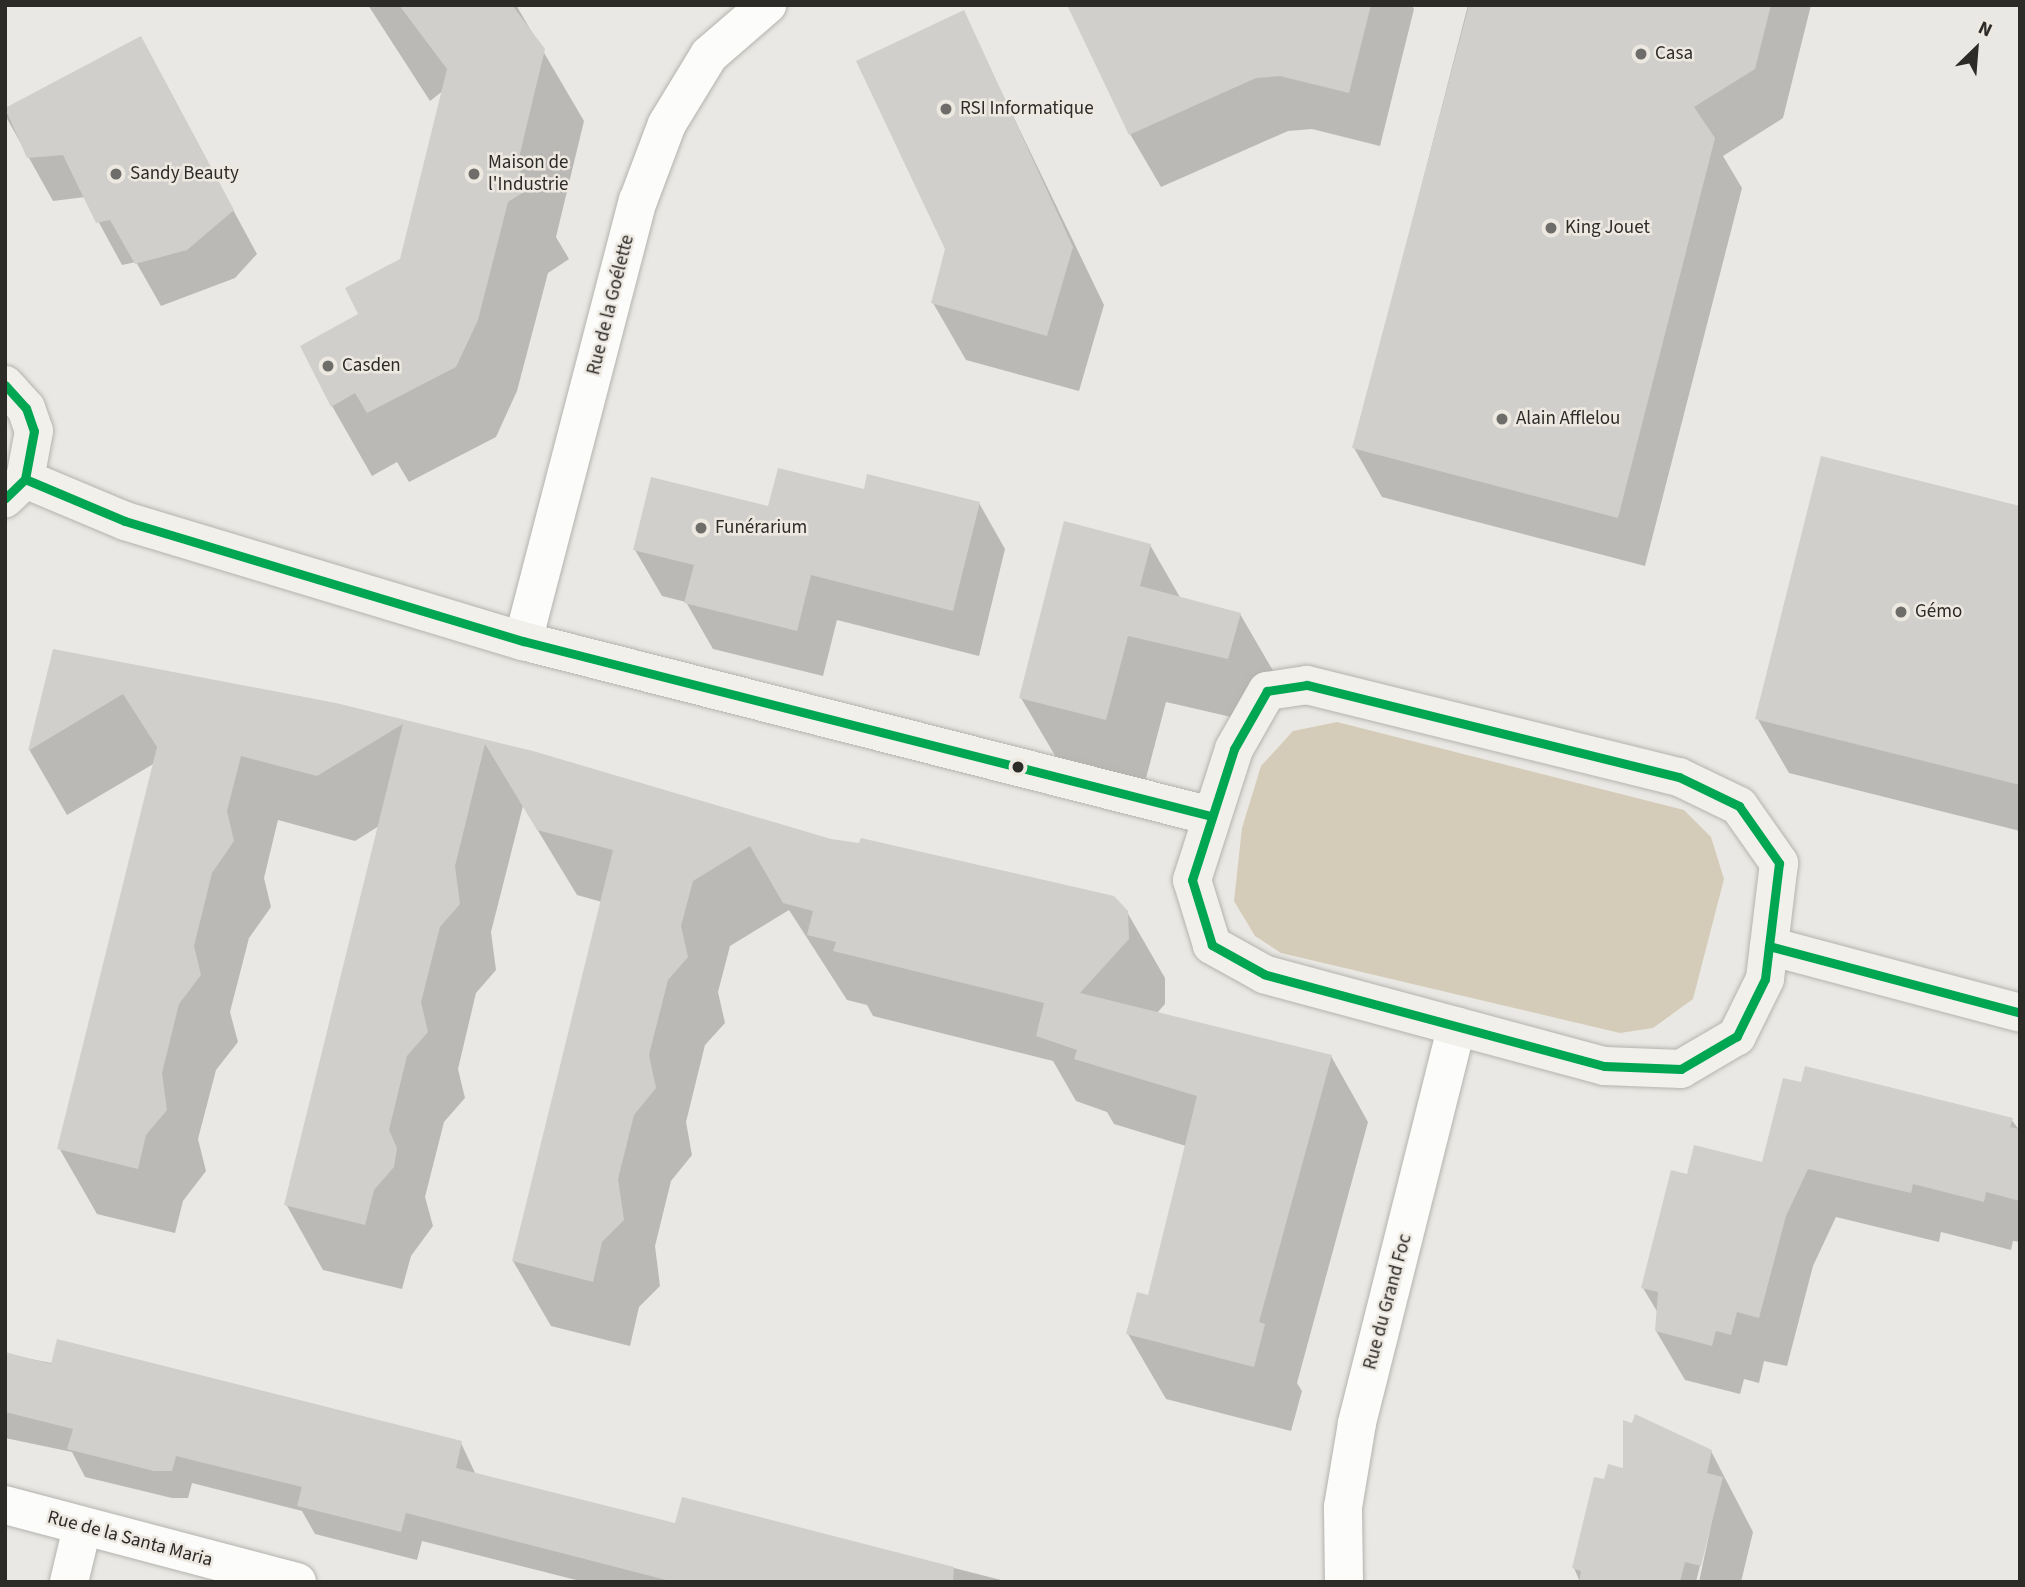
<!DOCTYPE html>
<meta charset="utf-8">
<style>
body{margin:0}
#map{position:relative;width:2025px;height:1587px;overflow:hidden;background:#eae8e4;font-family:"Source Sans 3",sans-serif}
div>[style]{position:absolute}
.green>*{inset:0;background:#d4ccb8}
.shadow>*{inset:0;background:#0003}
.building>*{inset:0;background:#d1cfcc}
.roads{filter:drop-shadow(0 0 2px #b4b3af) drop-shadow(0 0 2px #b4b3af)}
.street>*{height:38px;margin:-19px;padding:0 19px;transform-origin:19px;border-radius:19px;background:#fcfcfb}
.secondary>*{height:38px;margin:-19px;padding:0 19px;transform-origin:19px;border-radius:19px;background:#f1f0eb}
.bus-1>*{height:9px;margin:-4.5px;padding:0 4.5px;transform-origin:4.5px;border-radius:4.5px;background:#00a651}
.dots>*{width:19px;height:19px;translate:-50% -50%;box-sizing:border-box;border:4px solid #ede9e1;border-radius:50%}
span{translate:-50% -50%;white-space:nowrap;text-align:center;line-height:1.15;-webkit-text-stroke:5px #ede9e1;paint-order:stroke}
.poi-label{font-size:19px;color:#2d2b28}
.left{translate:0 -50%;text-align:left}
.street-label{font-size:19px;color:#2d2b28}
.frame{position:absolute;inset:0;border:7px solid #2d2b28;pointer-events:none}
.north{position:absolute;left:1941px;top:14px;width:70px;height:70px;-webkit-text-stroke:5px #ede9e1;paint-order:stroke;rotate:25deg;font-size:19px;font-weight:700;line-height:28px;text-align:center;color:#2d2b28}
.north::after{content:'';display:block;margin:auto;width:24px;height:32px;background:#2d2b28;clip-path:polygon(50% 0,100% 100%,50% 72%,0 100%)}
</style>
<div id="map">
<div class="green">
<div style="clip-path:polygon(1337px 722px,1684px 810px,1711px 837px,1724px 879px,1693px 999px,1653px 1028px,1620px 1033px,1281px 953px,1255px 936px,1234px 901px,1242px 828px,1261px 766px,1293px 731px)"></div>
</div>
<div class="shadow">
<div style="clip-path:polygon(368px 5px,516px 5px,584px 121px,556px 237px,569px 259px,548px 273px,517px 391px,496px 437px,409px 482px,397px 462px,372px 476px,332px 406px,361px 315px,402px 260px,444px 90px,430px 101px)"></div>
<div style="clip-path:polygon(1092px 5px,1411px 5px,1414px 9px,1380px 146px,1312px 129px,1288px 131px,1161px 187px,1130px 134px)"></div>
<div style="clip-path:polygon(1468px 5px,1811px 5px,1783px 118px,1723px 156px,1742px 188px,1645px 566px,1382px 497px,1354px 448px)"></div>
<div style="clip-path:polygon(963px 12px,1104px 305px,1079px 391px,966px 360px,933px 303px,947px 249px)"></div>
<div style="clip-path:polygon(140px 38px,257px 254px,235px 278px,161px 306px,136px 262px,122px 265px,85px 197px,53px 201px,5px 115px)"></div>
<div style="clip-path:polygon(979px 503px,1005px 549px,979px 656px,837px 620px,823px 676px,713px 649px,686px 602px,662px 596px,635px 550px,769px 508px)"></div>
<div style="clip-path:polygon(2020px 508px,2020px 831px,1789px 773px,1757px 718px)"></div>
<div style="clip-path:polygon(1150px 545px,1181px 599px,1240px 614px,1279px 681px,1266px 725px,1166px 702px,1144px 786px,1060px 764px,1021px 698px)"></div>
<div style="clip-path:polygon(54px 651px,336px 705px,532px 753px,830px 840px,1127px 912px,1165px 978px,1165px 1004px,1157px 1013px,1331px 1056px,1368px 1122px,1297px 1383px,1302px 1391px,1291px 1431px,1166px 1399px,1128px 1334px,1149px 1297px,1186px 1146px,1114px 1124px,1107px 1112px,1076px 1101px,1053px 1061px,873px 1016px,867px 1005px,847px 1000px,789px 910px,730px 946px,718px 992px,725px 1023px,705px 1045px,686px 1122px,692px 1155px,671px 1181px,655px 1246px,660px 1286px,639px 1307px,630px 1346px,551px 1326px,513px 1261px,602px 902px,577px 895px,523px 806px,491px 932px,496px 970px,476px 993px,458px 1069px,465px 1098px,444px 1122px,425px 1197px,433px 1226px,411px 1256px,402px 1289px,323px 1270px,286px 1204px,379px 826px,355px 841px,278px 820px,264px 878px,271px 907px,249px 938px,230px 1012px,238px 1042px,216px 1070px,198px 1139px,206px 1171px,183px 1201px,175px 1233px,97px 1214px,59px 1148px,155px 763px,67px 815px,30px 751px)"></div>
<div style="clip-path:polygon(2011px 1119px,2020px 1131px,2020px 1242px,2013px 1241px,2011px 1250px,1941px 1232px,1939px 1242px,1836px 1217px,1813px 1266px,1787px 1366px,1764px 1361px,1759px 1383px,1744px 1379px,1740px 1394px,1685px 1380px,1656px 1331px,1658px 1313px,1643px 1288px,1688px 1176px)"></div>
<div style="clip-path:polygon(5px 1354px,461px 1443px,476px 1475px,676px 1525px,683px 1499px,1009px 1582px,584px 1582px,422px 1541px,417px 1560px,315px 1534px,302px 1511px,192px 1483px,188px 1498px,172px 1498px,85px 1477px,72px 1452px,5px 1438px)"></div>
<div style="clip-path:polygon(1711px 1451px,1753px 1532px,1741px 1582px,1699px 1582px,1718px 1492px,1696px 1582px,1580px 1582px,1574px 1568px,1605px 1481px,1625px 1470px)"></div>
</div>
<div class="building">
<div style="clip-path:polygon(399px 5px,512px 5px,545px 49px,517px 166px,530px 188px,508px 202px,478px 320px,456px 367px,367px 413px,355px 393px,331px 407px,300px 346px,358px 314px,345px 288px,400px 259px,447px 69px)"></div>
<div style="clip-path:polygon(1067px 5px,1371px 5px,1349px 93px,1280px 76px,1256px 78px,1129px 135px)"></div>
<div style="clip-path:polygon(1469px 5px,1771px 5px,1755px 69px,1694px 107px,1715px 138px,1618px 518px,1352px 448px)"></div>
<div style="clip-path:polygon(964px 10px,1073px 247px,1047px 336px,931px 303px,945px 249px,856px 61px)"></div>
<div style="clip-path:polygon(141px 36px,234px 210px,187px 250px,135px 264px,110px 220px,96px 223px,63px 155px,27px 158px,5px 108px)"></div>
<div style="clip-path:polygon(1821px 456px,2020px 506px,2020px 785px,1755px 719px)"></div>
<div style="clip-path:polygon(778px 468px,864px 489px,867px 474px,980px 502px,953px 611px,811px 575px,797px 631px,684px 603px,694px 565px,633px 550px,651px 477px,768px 506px)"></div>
<div style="clip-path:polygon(1064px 521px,1151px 544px,1140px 586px,1241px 613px,1228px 659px,1128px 636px,1106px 720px,1019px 698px)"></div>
<div style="clip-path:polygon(53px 649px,336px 703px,533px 751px,831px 839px,859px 843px,861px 838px,1114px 896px,1128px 911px,1129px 939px,1080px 993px,1332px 1055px,1259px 1322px,1265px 1324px,1254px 1367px,1126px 1334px,1137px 1292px,1148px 1295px,1197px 1096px,1074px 1059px,1077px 1050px,1036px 1036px,1044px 1003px,833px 951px,836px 942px,807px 935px,813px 911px,783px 903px,750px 846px,693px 881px,681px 926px,688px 957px,668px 980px,649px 1055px,656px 1088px,634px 1115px,618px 1179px,624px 1220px,602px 1242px,593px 1282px,512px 1261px,613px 850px,537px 830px,485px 744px,455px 866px,460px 904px,440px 927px,421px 1002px,428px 1032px,407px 1056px,389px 1130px,397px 1148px,394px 1167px,374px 1190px,365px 1225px,284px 1205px,403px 724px,317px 776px,241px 756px,227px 811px,234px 841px,212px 873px,194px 946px,201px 975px,179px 1004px,162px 1073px,167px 1110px,146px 1135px,138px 1169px,57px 1149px,157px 747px,123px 694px,28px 751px)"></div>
<div style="clip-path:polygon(1805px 1066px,2013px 1118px,2010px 1127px,2020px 1129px,2020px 1201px,1986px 1192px,1984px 1202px,1913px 1184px,1911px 1193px,1808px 1169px,1786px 1216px,1759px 1318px,1737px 1312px,1731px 1335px,1716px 1331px,1712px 1346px,1655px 1331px,1658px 1292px,1641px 1288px,1671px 1170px,1687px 1174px,1694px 1145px,1762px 1162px,1783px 1078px,1801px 1082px)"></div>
<div style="clip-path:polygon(57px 1339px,462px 1441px,456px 1468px,675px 1523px,682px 1497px,954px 1567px,953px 1582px,674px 1582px,406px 1513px,401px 1532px,297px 1506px,302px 1487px,176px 1456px,172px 1471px,154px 1471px,67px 1449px,73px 1429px,5px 1412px,5px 1352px,51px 1364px)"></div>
<div style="clip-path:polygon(1635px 1414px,1712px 1450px,1707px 1473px,1723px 1477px,1701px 1566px,1685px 1562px,1680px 1582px,1579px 1582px,1581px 1571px,1572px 1568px,1594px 1477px,1604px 1479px,1608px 1464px,1623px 1468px,1623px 1420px,1632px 1423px)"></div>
</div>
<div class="roads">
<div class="street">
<div style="left:523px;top:641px;width:455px;rotate:-75.4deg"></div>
<div style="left:638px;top:201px;width:82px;rotate:-69.4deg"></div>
<div style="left:667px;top:124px;width:81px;rotate:-58.7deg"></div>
<div style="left:709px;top:55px;width:77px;rotate:-40.8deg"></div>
<div style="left:5px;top:1505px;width:302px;rotate:14.8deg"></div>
<div style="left:69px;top:1582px;width:56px;rotate:-76.5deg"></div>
<div style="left:1344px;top:1582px;width:75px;rotate:-90.8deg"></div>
<div style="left:1343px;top:1507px;width:85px;rotate:-80.5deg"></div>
<div style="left:1357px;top:1423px;width:409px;rotate:-75.9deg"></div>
</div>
<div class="secondary">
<div style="left:5px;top:385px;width:31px;rotate:48deg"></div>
<div style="left:26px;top:408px;width:24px;rotate:71deg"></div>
<div style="left:34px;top:431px;width:49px;rotate:100.6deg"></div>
<div style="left:25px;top:479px;width:28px;rotate:136deg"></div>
<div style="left:25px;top:479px;width:108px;rotate:22.8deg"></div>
<div style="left:125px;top:521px;width:416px;rotate:16.8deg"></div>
<div style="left:523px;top:641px;width:710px;rotate:14.27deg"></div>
<div style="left:1307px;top:685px;width:383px;rotate:13.9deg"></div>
<div style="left:1679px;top:777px;width:67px;rotate:25.8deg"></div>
<div style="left:1739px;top:806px;width:70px;rotate:54.9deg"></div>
<div style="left:1779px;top:863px;width:117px;rotate:96.9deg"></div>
<div style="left:1765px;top:979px;width:64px;rotate:116.2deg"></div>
<div style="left:1737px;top:1036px;width:65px;rotate:149.5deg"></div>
<div style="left:1681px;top:1069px;width:77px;rotate:-177.8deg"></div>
<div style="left:1604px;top:1066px;width:352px;rotate:-164.9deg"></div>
<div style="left:1264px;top:974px;width:60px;rotate:-150.9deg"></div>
<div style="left:1212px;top:945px;width:68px;rotate:-107.1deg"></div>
<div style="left:1192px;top:880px;width:138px;rotate:-72.2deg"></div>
<div style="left:1234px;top:749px;width:67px;rotate:-60.4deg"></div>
<div style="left:1267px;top:691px;width:40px;rotate:-8.5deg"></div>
<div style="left:1769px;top:946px;width:260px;rotate:14.9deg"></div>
</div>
</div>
<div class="bus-1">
<div style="left:5px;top:385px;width:31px;rotate:48deg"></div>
<div style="left:26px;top:408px;width:24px;rotate:71deg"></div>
<div style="left:34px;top:431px;width:49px;rotate:100.6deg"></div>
<div style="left:25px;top:479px;width:28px;rotate:136deg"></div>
<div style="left:25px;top:479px;width:108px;rotate:22.8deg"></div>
<div style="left:125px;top:521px;width:416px;rotate:16.8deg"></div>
<div style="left:523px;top:641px;width:710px;rotate:14.27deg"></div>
<div style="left:1307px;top:685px;width:383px;rotate:13.9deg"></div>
<div style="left:1679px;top:777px;width:67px;rotate:25.8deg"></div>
<div style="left:1739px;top:806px;width:70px;rotate:54.9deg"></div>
<div style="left:1779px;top:863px;width:117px;rotate:96.9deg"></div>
<div style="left:1765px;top:979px;width:64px;rotate:116.2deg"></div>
<div style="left:1737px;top:1036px;width:65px;rotate:149.5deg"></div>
<div style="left:1681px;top:1069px;width:77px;rotate:-177.8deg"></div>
<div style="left:1604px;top:1066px;width:352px;rotate:-164.9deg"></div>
<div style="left:1264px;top:974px;width:60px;rotate:-150.9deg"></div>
<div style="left:1212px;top:945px;width:68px;rotate:-107.1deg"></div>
<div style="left:1192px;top:880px;width:138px;rotate:-72.2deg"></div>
<div style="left:1234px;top:749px;width:67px;rotate:-60.4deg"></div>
<div style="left:1267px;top:691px;width:40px;rotate:-8.5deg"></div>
<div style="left:1769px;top:946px;width:260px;rotate:14.9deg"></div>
</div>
<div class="dots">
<div style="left:1641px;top:54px;background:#6f6d6a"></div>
<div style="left:946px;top:109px;background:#6f6d6a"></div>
<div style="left:116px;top:174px;background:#6f6d6a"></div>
<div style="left:474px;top:174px;background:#6f6d6a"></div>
<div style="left:1551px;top:228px;background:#6f6d6a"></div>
<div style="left:328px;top:366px;background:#6f6d6a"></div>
<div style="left:1502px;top:419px;background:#6f6d6a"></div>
<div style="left:701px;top:528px;background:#6f6d6a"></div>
<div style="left:1901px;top:612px;background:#6f6d6a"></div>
<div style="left:1018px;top:767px;background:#2d2b28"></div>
</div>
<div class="poi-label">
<span class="left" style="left:1655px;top:54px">Casa</span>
<span class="left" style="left:960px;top:109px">RSI Informatique</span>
<span class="left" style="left:488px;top:174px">Maison de<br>l'Industrie</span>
<span class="left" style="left:130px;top:174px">Sandy Beauty</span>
<span class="left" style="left:1565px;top:228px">King Jouet</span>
<span class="left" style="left:342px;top:366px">Casden</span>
<span class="left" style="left:1516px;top:419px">Alain Afflelou</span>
<span class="left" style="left:715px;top:528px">Funérarium</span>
<span class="left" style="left:1915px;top:612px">Gémo</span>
</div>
<div class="street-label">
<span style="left:611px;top:305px;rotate:-76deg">Rue de la Goélette</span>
<span style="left:1388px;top:1302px;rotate:-75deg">Rue du Grand Foc</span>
<span style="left:130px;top:1539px;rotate:15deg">Rue de la Santa Maria</span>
</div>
<div class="frame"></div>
<div class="north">N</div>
</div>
